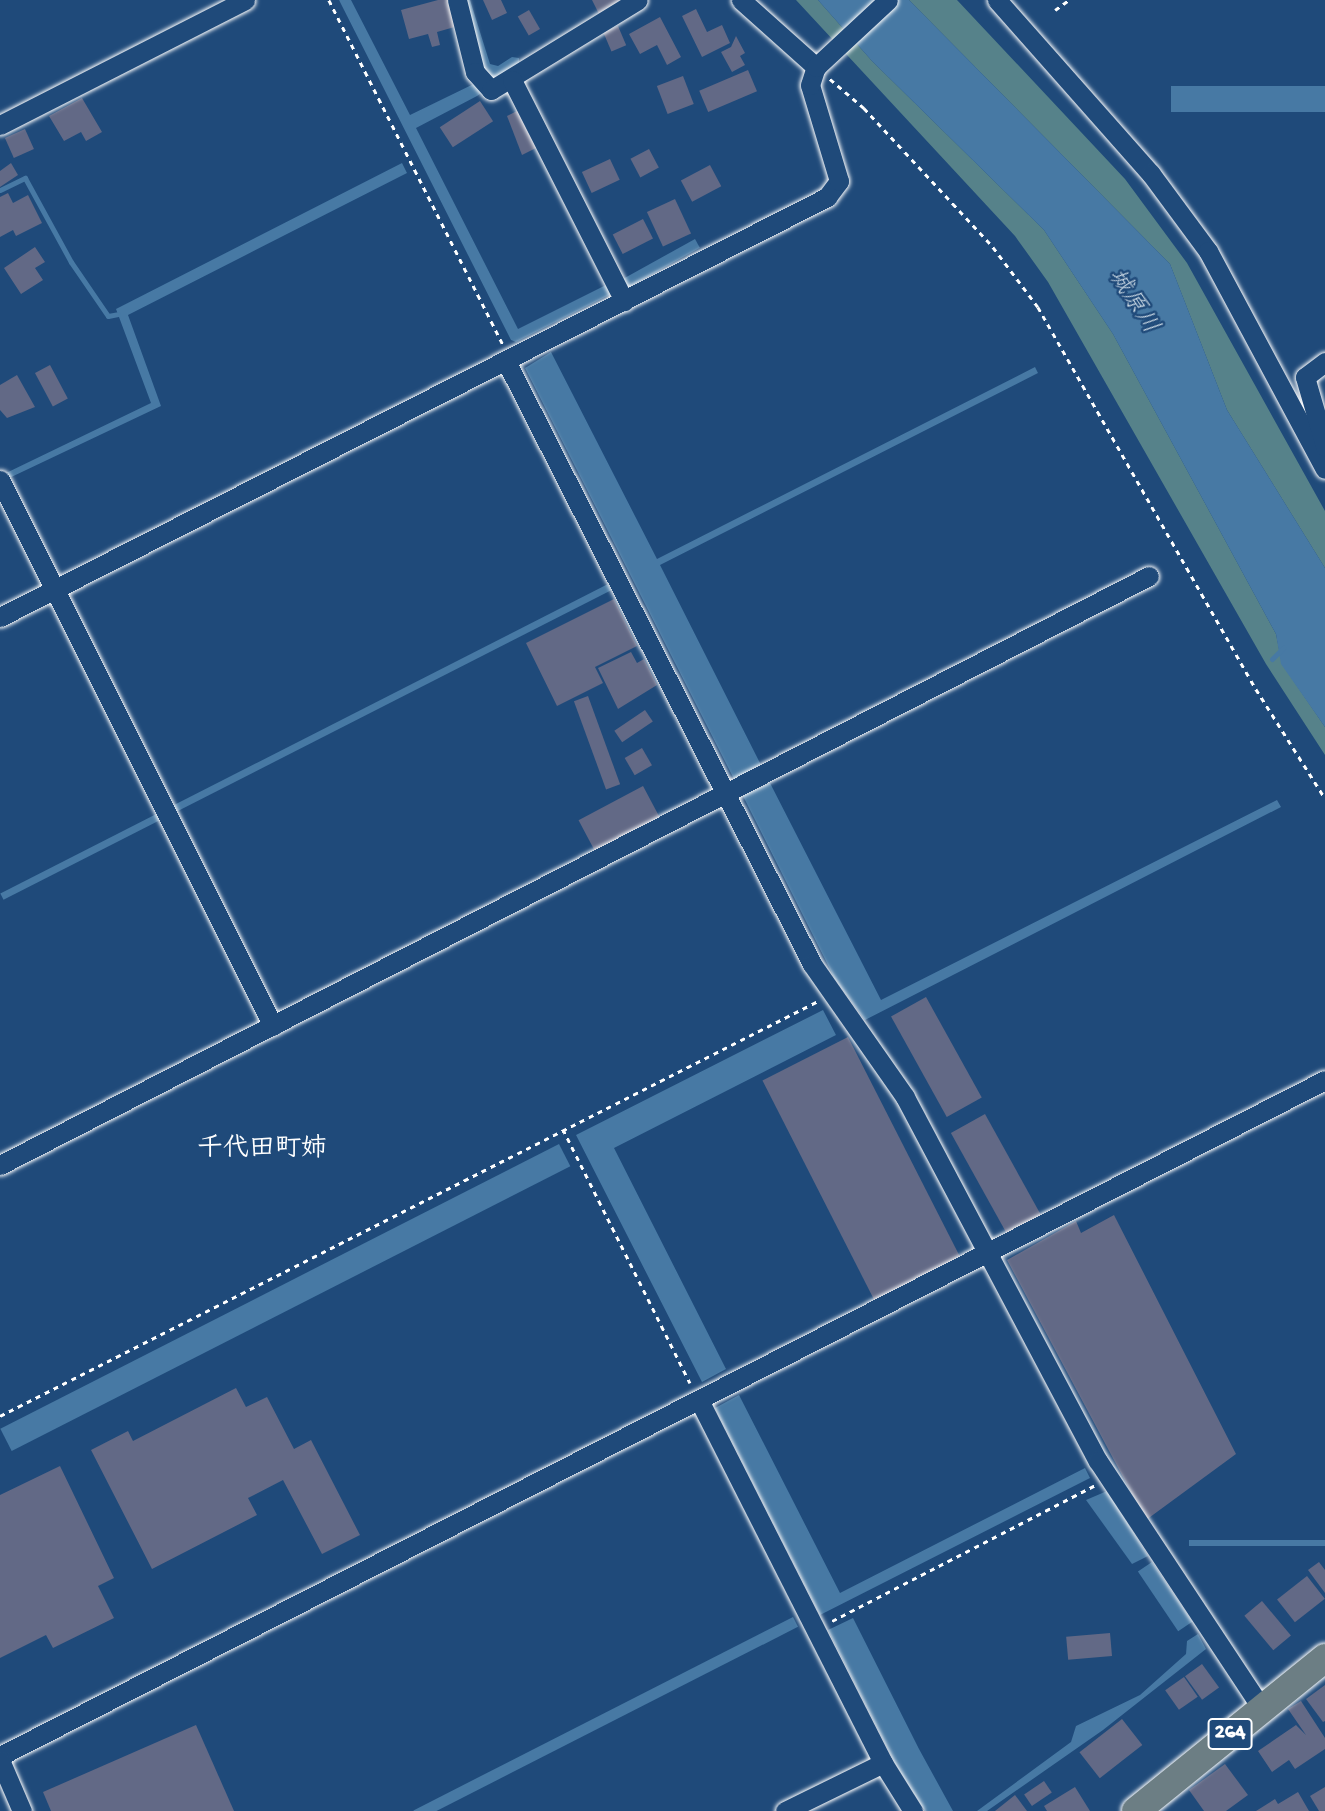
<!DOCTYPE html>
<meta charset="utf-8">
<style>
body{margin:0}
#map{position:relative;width:1325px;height:1811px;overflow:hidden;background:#1f4a7a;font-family:"Gochi Hand","Klee One",sans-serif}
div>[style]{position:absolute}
.green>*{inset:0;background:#56828a}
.water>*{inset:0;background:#4779a4;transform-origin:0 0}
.stream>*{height:5px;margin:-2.5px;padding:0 2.5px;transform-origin:2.5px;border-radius:2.5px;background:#4779a4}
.building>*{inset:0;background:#626986;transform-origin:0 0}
.path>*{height:2.5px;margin-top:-1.25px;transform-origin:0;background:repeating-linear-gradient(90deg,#fff 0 5px,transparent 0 10px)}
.roads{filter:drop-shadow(0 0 2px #fff) drop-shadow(0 0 2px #fff)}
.minor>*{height:19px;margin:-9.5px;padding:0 9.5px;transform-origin:9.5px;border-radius:9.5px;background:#1f4a7a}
.highway>*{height:28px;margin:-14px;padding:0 14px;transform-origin:14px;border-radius:14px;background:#6c7e84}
span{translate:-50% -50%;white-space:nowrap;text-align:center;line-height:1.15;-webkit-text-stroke:5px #1f4a7a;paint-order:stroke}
.shield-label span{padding:2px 5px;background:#1f4a7a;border:2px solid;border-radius:5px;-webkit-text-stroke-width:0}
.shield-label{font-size:21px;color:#fff;font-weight:700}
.water-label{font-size:24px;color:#d1dee8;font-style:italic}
.quarter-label{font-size:26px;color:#fff;font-weight:700}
</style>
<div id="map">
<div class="green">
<div style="clip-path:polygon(796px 0,818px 0,872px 61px,1044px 230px,1113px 334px,1276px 634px,1282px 664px,1325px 727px,1325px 755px,1266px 664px,1048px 282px,1015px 236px)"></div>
<div style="clip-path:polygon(909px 0,957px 0,1125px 179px,1187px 263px,1325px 511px,1325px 568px,1227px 410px,1170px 264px)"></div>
</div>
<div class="water">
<div style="clip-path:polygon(339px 0,351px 0,410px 115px,486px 78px,464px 0,470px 0,490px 64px,498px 66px,512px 57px,519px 58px,519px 66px,477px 96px,416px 128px,518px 329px,606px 285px,611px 294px,516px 342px,511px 340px)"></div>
<div style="clip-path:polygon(818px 0,909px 0,1170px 264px,1227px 410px,1325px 568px,1325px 727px,1281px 664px,1276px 634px,1113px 334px,1044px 230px,872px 61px)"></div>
<div style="left:1325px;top:86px;width:26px;height:154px;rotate:90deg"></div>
<div style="clip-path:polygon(402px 163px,407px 173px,128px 315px,161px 406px,5px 480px,4px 474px,151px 403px,116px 309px)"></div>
<div style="left:695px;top:239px;width:10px;height:83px;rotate:61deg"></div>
<div style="clip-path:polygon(551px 352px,657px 559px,1035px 367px,1038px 373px,660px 565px,761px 765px,734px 779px,525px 368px)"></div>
<div style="left:608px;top:584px;width:7px;height:682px;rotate:63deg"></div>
<div style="clip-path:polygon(770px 783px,881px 1000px,1277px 800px,1281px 807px,865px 1020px,835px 979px,743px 796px)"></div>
<div style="clip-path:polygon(823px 1010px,836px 1035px,614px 1148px,726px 1369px,702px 1382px,576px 1135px)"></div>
<div style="left:559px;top:1144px;width:25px;height:627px;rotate:63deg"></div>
<div style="clip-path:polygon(739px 1395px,840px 1593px,1085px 1468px,1090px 1478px,820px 1615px,715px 1408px)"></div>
<div style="clip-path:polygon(1107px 1491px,1148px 1556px,1132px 1564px,1086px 1500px)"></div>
<div style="left:1325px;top:1540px;width:6px;height:136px;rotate:90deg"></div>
<div style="left:1152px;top:1562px;width:72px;height:17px;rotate:56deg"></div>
<div style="left:793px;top:1617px;width:11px;height:426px;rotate:63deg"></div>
<div style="clip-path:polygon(853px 1618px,919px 1749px,953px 1811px,925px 1811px,896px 1765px,828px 1630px)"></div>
<div style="clip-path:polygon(1198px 1634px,1206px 1649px,1103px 1730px,987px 1811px,977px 1811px,1071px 1742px,1076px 1726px,1140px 1695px,1186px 1654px,1187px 1641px)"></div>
</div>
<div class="stream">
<div style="left:0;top:190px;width:28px;rotate:-26deg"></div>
<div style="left:25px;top:178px;width:96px;rotate:61.3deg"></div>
<div style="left:71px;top:262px;width:65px;rotate:55.6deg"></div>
<div style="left:108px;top:316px;width:10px;rotate:-11deg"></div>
<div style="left:1272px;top:659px;width:16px;rotate:-45deg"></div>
</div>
<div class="building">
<div style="clip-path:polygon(438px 0,451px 0,458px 26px,437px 32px,440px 45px,432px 47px,428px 34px,409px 39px,401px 10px)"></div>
<div style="clip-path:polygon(483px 0,501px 0,507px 13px,492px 20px)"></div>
<div style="clip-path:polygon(592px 0,620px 0,600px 16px)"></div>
<div style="clip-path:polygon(696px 9px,707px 32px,722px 25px,730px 43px,702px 57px,682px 16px)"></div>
<div style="left:529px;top:10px;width:22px;height:13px;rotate:60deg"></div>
<div style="clip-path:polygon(660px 17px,681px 57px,667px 65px,657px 45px,640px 54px,629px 34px)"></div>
<div style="left:618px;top:26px;width:21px;height:16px;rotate:67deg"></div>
<div style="clip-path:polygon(736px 36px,745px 53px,740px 56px,745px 65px,732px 72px,721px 52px,731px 47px)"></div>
<div style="left:748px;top:70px;width:23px;height:53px;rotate:67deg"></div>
<div style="left:683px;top:76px;width:30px;height:28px;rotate:69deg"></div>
<div style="clip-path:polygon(82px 98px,102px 132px,86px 141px,81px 132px,64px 141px,49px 116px)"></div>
<div style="left:480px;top:101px;width:24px;height:48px;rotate:57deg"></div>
<div style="clip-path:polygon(519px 110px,540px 146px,522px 155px,507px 116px)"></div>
<div style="left:25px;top:129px;width:22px;height:22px;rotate:66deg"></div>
<div style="left:649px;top:149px;width:21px;height:21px;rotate:62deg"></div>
<div style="left:610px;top:159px;width:23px;height:31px;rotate:65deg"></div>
<div style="clip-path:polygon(11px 163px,18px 175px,0 187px,0 171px)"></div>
<div style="left:710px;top:165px;width:24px;height:33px;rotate:62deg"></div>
<div style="clip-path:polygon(8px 193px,13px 203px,28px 195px,42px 223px,16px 236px,13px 230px,0 237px,0 197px)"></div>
<div style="left:675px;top:199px;width:38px;height:31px;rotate:65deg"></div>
<div style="left:643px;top:219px;width:22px;height:34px;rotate:63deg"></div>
<div style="clip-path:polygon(35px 247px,45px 262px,35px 268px,43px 280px,21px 294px,4px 268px)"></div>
<div style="left:50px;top:365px;width:38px;height:17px;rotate:62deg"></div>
<div style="clip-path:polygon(17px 375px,35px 407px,7px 418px,0 410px,0 385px)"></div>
<div style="clip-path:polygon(614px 599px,637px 646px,595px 667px,603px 683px,557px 706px,526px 643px)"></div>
<div style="clip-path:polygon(631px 652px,637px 663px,644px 659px,657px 685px,618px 709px,598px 668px)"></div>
<div style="left:588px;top:696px;width:94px;height:15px;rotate:70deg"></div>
<div style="left:645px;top:710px;width:14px;height:37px;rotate:56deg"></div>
<div style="left:642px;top:748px;width:20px;height:20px;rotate:60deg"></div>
<div style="left:643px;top:786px;width:36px;height:73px;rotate:62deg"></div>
<div style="left:926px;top:997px;width:115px;height:40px;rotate:61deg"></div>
<div style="left:848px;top:1037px;width:247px;height:96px;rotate:63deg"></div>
<div style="left:985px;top:1114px;width:116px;height:39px;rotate:61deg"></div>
<div style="clip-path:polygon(1114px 1215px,1236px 1454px,1146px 1520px,1007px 1260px,1076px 1221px,1081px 1233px)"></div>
<div style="clip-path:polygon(236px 1388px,246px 1407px,267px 1397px,294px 1449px,311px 1440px,360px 1535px,322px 1554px,283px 1480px,248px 1498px,257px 1515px,152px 1569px,91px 1450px,128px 1431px,133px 1441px)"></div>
<div style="clip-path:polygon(60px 1466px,114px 1578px,98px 1586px,114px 1618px,53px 1648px,46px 1635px,0 1658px,0 1495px)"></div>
<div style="clip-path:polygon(1319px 1562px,1325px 1570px,1325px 1593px,1308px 1570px)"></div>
<div style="left:1307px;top:1576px;width:29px;height:38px;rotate:52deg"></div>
<div style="left:1262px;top:1601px;width:45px;height:23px;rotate:50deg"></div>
<div style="left:1110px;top:1633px;width:23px;height:44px;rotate:85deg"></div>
<div style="left:1202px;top:1664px;width:29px;height:21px;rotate:54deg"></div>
<div style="left:1184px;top:1677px;width:24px;height:23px;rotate:55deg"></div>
<div style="clip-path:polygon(1325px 1685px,1325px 1721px,1323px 1722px,1306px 1699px)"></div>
<div style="clip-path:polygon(1301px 1701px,1325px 1738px,1325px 1749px,1295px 1769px,1289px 1760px,1272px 1772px,1258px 1751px,1296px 1725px,1306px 1735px,1288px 1709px)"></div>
<div style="left:1122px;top:1719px;width:33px;height:54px;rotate:52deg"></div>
<div style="clip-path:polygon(196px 1725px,234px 1811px,51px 1811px,43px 1792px)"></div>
<div style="clip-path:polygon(1225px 1764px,1248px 1795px,1226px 1811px,1204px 1811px,1189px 1790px)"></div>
<div style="left:1044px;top:1781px;width:14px;height:24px;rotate:56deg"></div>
<div style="clip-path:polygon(1075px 1787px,1090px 1811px,1047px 1811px,1044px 1806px)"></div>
<div style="clip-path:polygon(1325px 1787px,1325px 1811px,1319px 1811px,1310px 1796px)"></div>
<div style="clip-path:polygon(1298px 1792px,1309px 1811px,1256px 1811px,1275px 1799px,1278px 1804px)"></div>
<div style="clip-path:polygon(1015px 1795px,1027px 1811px,995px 1811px)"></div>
</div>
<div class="path">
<div style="left:329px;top:0;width:386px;rotate:63.2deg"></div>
<div style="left:1055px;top:10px;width:17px;rotate:-36deg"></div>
<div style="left:830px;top:79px;width:45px;rotate:40.5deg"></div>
<div style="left:864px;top:108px;width:190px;rotate:47.1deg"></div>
<div style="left:993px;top:247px;width:75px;rotate:53.1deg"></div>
<div style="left:1038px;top:307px;width:440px;rotate:60.3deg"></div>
<div style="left:1256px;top:689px;width:129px;rotate:57.7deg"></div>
<div style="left:563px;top:1129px;width:284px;rotate:63.4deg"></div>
<div style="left:0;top:1416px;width:917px;rotate:-26.9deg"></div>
<div style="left:832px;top:1621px;width:295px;rotate:-27.3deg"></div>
</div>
<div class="roads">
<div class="minor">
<div style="left:457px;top:0;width:74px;rotate:76deg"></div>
<div style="left:475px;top:72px;width:24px;rotate:48deg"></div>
<div style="left:491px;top:90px;width:172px;rotate:-31.5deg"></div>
<div style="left:741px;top:0;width:101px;rotate:41.8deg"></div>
<div style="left:997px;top:0;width:232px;rotate:48.5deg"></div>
<div style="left:1151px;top:174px;width:96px;rotate:53.5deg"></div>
<div style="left:1208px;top:251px;width:247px;rotate:61.8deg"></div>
<div style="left:512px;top:80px;width:248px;rotate:63.1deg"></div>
<div style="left:0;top:125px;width:275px;rotate:-27deg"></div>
<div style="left:506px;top:361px;width:676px;rotate:63.09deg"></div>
<div style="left:812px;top:964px;width:162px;rotate:55deg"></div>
<div style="left:905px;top:1097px;width:412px;rotate:62.1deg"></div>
<div style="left:1098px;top:1461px;width:297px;rotate:56.5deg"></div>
<div style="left:1325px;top:362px;width:25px;rotate:143deg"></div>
<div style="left:1305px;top:377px;width:72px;rotate:73.8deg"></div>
<div style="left:0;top:480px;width:610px;rotate:63.43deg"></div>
<div style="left:0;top:617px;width:928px;rotate:-26.92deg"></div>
<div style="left:827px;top:197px;width:20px;rotate:-53deg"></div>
<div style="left:839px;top:181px;width:100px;rotate:-106.8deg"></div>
<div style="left:810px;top:85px;width:19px;rotate:-72deg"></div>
<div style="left:816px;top:67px;width:98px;rotate:-42.9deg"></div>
<div style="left:0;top:1165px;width:1291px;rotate:-27.14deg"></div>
<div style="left:699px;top:1400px;width:407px;rotate:63.1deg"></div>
<div style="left:883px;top:1763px;width:57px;rotate:58deg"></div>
<div style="left:0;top:1756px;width:1487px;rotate:-27.03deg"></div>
<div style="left:0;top:1760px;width:56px;rotate:66.7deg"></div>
<div style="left:785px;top:1811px;width:109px;rotate:-26.1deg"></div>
</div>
<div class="highway">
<div style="left:1136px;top:1811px;width:243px;rotate:-39deg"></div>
</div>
</div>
<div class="shield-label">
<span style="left:1230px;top:1734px">264</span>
</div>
<div class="water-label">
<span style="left:1132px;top:302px;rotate:57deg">城原川</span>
</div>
<div class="quarter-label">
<span style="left:262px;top:1151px">千代田町姉</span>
</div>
</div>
